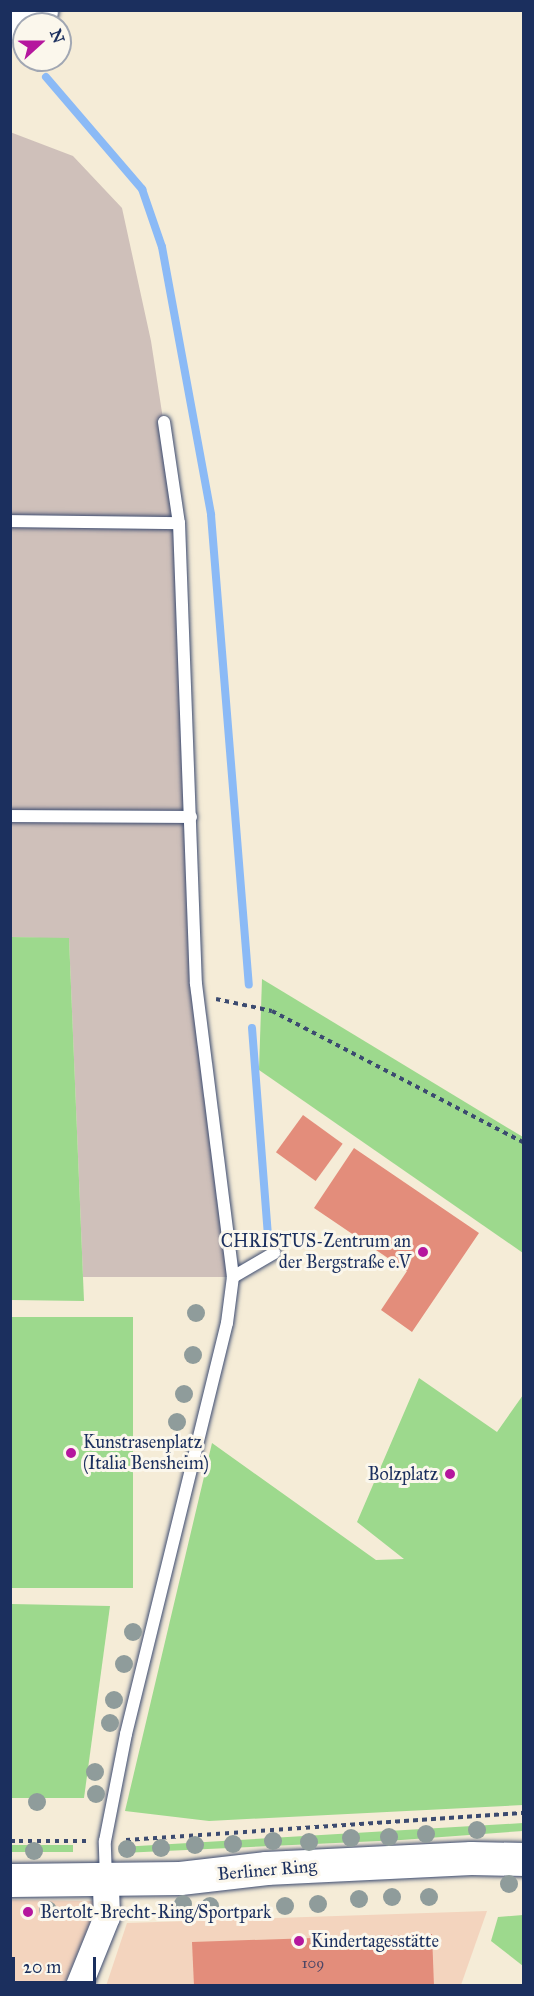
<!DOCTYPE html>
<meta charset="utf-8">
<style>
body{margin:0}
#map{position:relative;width:534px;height:1996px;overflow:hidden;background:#f5ecd7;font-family:"IM FELL Great Primer",serif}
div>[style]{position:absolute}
.built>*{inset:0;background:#f3d4be}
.industrial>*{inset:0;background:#cfc0ba}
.green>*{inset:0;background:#9dd98d;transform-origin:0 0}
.stream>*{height:8px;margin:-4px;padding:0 4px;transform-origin:4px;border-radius:4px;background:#8bbaf6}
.building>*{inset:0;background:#e38d7b;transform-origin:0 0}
.path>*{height:4px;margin-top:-2px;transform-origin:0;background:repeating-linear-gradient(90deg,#3c4b70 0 4.5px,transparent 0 9px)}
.roads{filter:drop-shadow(0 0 2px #3c4b70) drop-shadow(0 0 2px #3c4b70)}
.lane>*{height:12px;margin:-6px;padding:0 6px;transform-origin:6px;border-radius:6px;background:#fff}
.street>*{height:26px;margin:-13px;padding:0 13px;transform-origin:13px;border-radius:13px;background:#fff}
.secondary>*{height:33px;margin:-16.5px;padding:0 16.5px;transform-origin:16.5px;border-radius:16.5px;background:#fff}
.highway>*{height:33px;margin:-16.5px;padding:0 16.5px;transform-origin:16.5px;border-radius:16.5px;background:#fff}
.trees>*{width:18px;height:18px;margin:-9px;border-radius:50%;background:#8f9c9b}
.dots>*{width:16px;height:16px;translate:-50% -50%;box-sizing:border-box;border:3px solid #fbf7ec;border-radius:50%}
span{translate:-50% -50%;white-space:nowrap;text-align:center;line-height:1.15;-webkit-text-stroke:6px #fbf7ec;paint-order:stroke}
.number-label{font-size:15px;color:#4d4665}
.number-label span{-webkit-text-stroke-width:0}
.poi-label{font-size:18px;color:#1b2f5e}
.right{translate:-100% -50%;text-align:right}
.left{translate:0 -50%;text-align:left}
.street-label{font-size:18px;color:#1b2f5e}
.frame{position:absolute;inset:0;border:12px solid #1b2f5e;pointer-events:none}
.north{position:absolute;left:12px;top:12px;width:60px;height:60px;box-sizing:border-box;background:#fbf7ec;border:2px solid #a1a7b3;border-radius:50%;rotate:69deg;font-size:16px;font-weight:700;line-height:24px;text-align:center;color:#1b2f5e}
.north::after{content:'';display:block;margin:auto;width:21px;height:27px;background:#b5179e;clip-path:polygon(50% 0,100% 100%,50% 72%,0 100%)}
.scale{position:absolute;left:12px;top:1957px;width:84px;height:27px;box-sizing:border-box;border:3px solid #1b2f5e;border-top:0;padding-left:8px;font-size:18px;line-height:21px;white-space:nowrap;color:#1b2f5e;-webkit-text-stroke:4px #fbf7ec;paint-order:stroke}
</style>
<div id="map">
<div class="built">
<div style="clip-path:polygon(11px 1900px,99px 1901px,64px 1985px,11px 1986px)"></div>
<div style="clip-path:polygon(487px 1911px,461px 1985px,106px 1986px,127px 1923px)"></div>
</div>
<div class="industrial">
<div style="clip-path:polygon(10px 132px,73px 156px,122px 208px,151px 341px,179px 523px,196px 983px,233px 1277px,83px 1277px,69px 939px,11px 937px)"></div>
</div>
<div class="green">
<div style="clip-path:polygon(11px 937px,69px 938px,84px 1301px,11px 1300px)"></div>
<div style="clip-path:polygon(262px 979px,523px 1137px,523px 1253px,259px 1070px)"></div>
<div style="left:11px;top:1317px;width:122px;height:271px"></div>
<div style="clip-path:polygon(419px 1378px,497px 1432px,523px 1395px,523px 1805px,209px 1821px,125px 1811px,212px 1443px,376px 1560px,404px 1559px,357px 1522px)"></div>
<div style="clip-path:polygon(11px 1604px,110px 1606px,84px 1798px,11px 1798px)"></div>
<div style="clip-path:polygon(523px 1823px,523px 1831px,401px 1840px,122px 1853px,121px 1847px)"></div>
<div style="left:11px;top:1845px;width:62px;height:7px"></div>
<div style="clip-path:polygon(523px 1915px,524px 1915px,523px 1966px,491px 1941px,498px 1917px)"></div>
</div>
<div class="stream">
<div style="left:46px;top:77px;width:148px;rotate:49.4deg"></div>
<div style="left:142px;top:189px;width:61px;rotate:71deg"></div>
<div style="left:162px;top:247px;width:272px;rotate:79.6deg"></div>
<div style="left:211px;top:515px;width:471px;rotate:85.4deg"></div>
<div style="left:252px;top:1028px;width:209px;rotate:85.6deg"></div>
</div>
<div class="building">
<div style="left:303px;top:1115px;width:49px;height:46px;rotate:36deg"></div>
<div style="clip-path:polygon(354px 1148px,479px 1233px,412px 1332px,381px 1310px,407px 1271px,314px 1208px)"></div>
<div style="clip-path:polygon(432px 1934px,434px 1986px,194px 1986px,192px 1942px)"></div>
</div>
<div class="path">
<div style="left:216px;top:999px;width:57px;rotate:12.1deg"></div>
<div style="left:272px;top:1011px;width:284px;rotate:27.6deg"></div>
<div style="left:126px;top:1840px;width:399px;rotate:-3.9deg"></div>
<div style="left:10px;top:1841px;width:76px"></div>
</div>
<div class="roads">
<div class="lane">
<div style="left:164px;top:422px;width:102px;rotate:81.6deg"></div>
<div style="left:179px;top:523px;width:461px;rotate:87.9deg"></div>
<div style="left:196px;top:984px;width:295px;rotate:82.8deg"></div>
<div style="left:10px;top:521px;width:169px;rotate:0.7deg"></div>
<div style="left:10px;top:816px;width:181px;rotate:0.3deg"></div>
<div style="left:106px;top:1879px;width:38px;rotate:-92deg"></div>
<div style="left:105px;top:1841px;width:109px;rotate:-78.9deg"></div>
<div style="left:126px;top:1734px;width:423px;rotate:-76.2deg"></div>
<div style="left:227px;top:1323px;width:46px;rotate:-82.6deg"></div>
<div style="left:233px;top:1277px;width:48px;rotate:-30.3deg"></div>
</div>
<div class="street">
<div style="left:79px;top:1986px;width:74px;rotate:-67.9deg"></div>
<div style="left:107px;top:1917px;width:37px;rotate:-92deg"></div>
</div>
<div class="secondary">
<div style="left:10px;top:1880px;width:170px;rotate:-0.7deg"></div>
<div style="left:180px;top:1878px;width:87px;rotate:-6.6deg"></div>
<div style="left:266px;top:1868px;width:205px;rotate:-2.8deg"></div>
<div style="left:471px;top:1858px;width:53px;rotate:1.1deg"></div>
</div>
<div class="highway">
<div style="left:10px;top:23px;width:34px;rotate:-23deg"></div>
</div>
</div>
<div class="trees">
<div style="left:196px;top:1313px"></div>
<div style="left:193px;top:1355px"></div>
<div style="left:184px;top:1394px"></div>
<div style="left:177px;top:1422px"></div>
<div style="left:133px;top:1632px"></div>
<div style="left:124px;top:1664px"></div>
<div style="left:114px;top:1700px"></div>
<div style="left:110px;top:1723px"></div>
<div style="left:95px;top:1772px"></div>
<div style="left:96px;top:1794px"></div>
<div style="left:37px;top:1802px"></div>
<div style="left:477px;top:1830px"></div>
<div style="left:426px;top:1834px"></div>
<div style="left:389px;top:1837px"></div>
<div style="left:351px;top:1838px"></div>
<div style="left:273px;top:1841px"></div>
<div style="left:309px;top:1842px"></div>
<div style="left:233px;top:1844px"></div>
<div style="left:195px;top:1845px"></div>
<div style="left:161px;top:1848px"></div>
<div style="left:127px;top:1849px"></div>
<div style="left:34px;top:1851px"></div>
<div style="left:509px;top:1884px"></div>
<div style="left:392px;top:1897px"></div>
<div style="left:429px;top:1897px"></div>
<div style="left:359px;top:1899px"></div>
<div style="left:183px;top:1904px"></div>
<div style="left:318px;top:1904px"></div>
<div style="left:210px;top:1906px"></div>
<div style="left:285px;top:1906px"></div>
<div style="left:48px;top:1910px"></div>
</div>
<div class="dots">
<div style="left:423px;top:1252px;background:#b5179e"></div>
<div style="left:71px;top:1453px;background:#b5179e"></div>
<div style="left:450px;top:1474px;background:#b5179e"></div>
<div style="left:28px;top:1912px;background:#b5179e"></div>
<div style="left:299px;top:1941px;background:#b5179e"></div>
</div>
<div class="number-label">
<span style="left:313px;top:1964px">109</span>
</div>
<div class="poi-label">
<span class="right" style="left:411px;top:1252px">CHRISTUS-Zentrum an<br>der Bergstraße e.V</span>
<span class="left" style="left:83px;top:1453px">Kunstrasenplatz<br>(Italia Bensheim)</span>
<span class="right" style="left:438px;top:1474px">Bolzplatz</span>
<span class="left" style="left:40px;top:1912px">Bertolt-Brecht-Ring/Sportpark</span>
<span class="left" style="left:311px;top:1941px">Kindertagesstätte</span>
</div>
<div class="street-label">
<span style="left:267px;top:1870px;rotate:-5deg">Berliner Ring</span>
</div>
<div class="frame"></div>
<div class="north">N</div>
<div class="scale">20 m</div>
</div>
